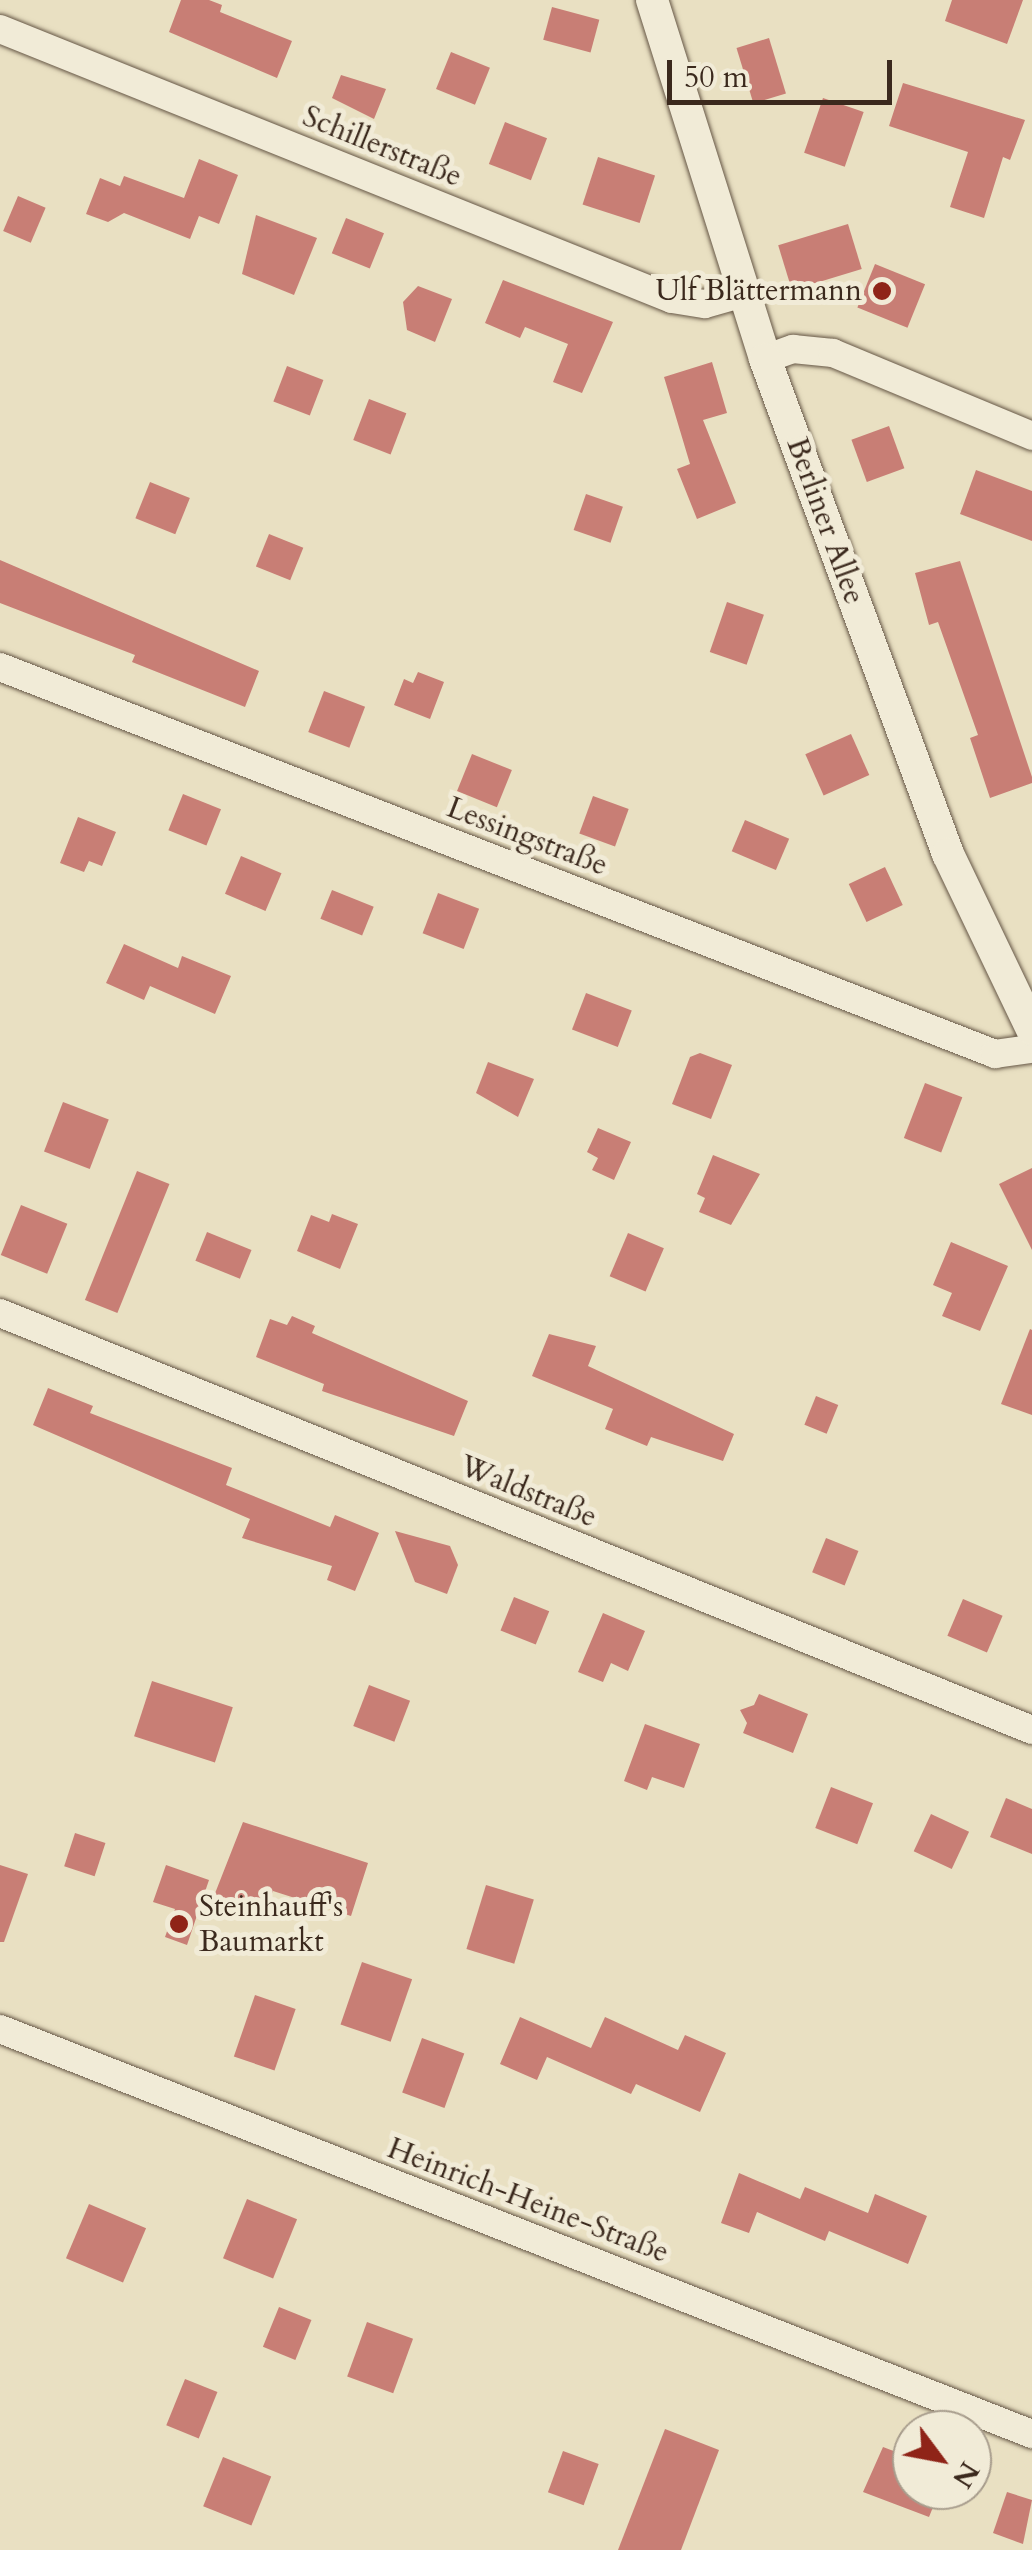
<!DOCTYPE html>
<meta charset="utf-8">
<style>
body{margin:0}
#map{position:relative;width:1032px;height:2550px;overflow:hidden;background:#e9e0c2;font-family:Cardo,serif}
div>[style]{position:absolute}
.building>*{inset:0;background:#c87e75;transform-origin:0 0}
.roads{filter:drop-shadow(0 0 2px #665746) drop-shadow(0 0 2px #665746)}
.minor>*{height:28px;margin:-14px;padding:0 14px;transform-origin:14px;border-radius:14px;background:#f1ebd7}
.tertiary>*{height:32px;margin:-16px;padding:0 16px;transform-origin:16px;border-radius:16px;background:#f1ebd7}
.dots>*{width:28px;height:28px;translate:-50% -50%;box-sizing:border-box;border:5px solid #f1ebd7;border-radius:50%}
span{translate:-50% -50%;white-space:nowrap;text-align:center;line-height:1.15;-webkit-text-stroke:10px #f1ebd7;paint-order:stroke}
.street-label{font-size:30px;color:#3b291d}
.poi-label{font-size:30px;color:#3b291d}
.right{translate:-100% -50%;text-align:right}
.left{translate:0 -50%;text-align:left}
.north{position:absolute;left:892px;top:2410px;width:100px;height:100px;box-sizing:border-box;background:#f1ebd7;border:2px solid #a89d8d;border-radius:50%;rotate:122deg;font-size:28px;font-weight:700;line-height:40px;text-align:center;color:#3b291d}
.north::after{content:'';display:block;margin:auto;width:35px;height:45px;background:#8f2418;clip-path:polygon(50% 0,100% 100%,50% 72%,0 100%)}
.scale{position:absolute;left:667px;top:60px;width:225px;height:45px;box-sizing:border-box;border:5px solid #3b291d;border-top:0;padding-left:12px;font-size:30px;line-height:35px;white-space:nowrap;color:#3b291d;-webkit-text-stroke:8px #f1ebd7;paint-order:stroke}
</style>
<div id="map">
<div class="building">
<div style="clip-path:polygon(181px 0,209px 0,222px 5px,220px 12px,292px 41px,277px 78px,169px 32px)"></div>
<div style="clip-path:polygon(952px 0,1023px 0,1007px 44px,945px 21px)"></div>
<div style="left:552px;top:7px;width:49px;height:34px;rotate:15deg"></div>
<div style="left:769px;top:38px;width:58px;height:34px;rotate:73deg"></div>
<div style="left:451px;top:52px;width:42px;height:40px;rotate:22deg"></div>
<div style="clip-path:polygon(341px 75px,386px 89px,374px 119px,332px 98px)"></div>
<div style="clip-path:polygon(903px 83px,1025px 120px,1010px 160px,1003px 157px,984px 218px,950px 207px,968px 152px,889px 126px)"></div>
<div style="left:823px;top:98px;width:43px;height:58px;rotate:19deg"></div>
<div style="left:505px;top:122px;width:45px;height:45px;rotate:21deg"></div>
<div style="left:598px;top:157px;width:60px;height:50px;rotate:18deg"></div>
<div style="clip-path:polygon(199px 159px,238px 175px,219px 224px,199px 216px,190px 239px,124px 213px,108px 222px,86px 214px,100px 178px,120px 186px,124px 176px,184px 198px)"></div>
<div style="left:18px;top:196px;width:30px;height:38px;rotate:23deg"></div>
<div style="clip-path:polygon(256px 215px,317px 238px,294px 295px,242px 274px)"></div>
<div style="left:346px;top:218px;width:41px;height:38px;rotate:22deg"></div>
<div style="left:848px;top:224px;width:47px;height:73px;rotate:73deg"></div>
<div style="left:875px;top:264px;width:54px;height:47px;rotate:22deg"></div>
<div style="clip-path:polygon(503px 280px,613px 322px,582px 393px,553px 382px,568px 344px,525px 327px,520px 338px,485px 323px)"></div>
<div style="clip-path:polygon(418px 286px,452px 299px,435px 342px,407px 330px,403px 302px)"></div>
<div style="clip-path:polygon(712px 362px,727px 413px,703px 420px,736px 503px,697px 519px,677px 469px,690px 464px,664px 377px)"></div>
<div style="left:287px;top:366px;width:39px;height:38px;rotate:21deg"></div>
<div style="left:369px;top:399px;width:40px;height:44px;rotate:21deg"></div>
<div style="left:889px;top:426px;width:45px;height:40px;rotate:70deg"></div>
<div style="clip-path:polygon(976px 470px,1032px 491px,1032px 541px,960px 514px)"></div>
<div style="left:150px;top:482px;width:43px;height:39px;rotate:22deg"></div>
<div style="left:586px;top:494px;width:39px;height:38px;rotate:19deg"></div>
<div style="left:269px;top:534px;width:37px;height:35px;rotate:22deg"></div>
<div style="clip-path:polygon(0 560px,259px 671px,245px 707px,132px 662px,135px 655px,0 603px)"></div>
<div style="clip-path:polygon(960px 561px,1032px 777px,1032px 783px,990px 798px,970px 738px,978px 735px,938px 622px,929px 625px,915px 573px)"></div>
<div style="left:727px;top:602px;width:39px;height:53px;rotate:19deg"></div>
<div style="clip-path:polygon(418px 672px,444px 682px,430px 719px,394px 705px,404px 679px,413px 683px)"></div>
<div style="left:324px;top:691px;width:44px;height:44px;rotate:21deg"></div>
<div style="left:851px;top:734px;width:45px;height:50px;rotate:66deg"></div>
<div style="left:472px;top:754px;width:43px;height:40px;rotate:22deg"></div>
<div style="left:183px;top:794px;width:41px;height:39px;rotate:22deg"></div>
<div style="left:593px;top:796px;width:38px;height:40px;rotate:20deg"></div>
<div style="clip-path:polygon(78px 817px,116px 832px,102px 866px,89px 861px,84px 872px,60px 863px)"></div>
<div style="left:745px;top:820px;width:48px;height:34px;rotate:23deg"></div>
<div style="left:241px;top:856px;width:44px;height:41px;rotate:23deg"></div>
<div style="left:885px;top:867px;width:42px;height:40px;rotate:65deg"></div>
<div style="left:332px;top:890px;width:45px;height:31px;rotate:22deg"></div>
<div style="left:438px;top:893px;width:44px;height:43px;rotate:21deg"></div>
<div style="clip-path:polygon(124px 944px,178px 968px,182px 956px,231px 976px,215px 1014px,150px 986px,144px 1000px,106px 983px)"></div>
<div style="left:586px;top:993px;width:49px;height:39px;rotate:21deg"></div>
<div style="clip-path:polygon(700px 1053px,732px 1065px,711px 1119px,672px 1104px,690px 1057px)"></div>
<div style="clip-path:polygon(488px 1062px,534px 1079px,518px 1117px,476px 1093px)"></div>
<div style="left:925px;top:1083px;width:40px;height:59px;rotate:21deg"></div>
<div style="left:63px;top:1102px;width:49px;height:53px;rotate:21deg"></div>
<div style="clip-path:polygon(598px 1128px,631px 1142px,614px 1180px,592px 1170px,598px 1158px,587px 1152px)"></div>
<div style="clip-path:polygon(713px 1155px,760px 1174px,731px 1225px,699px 1212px,705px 1198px,697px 1194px)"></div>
<div style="clip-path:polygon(1032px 1168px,1032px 1250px,999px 1184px)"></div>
<div style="left:137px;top:1171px;width:35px;height:139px;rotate:22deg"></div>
<div style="left:21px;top:1205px;width:50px;height:54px;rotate:22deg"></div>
<div style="clip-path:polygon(332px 1214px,358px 1224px,340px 1269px,297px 1251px,311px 1215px,329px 1222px)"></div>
<div style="left:207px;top:1232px;width:48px;height:31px;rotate:22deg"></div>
<div style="left:628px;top:1233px;width:39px;height:47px;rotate:23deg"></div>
<div style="clip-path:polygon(951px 1242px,1008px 1266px,980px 1331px,942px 1316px,952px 1293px,933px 1285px)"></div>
<div style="clip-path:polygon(292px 1316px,315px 1326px,312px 1333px,468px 1401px,454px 1436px,322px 1391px,324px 1384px,256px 1357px,270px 1319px,287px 1325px)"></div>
<div style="clip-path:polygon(1030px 1329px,1032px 1330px,1032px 1415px,1001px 1404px)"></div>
<div style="clip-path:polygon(549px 1334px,596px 1346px,588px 1366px,734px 1434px,723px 1461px,651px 1437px,647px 1446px,605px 1429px,613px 1409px,532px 1376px)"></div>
<div style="clip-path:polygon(48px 1388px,93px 1406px,90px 1413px,232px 1468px,226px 1485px,330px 1527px,335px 1515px,379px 1533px,355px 1591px,327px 1580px,332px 1566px,242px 1538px,250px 1519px,33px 1425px)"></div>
<div style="left:816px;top:1396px;width:24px;height:31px;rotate:22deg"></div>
<div style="clip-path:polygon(395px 1531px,450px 1546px,458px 1565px,447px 1594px,415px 1582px)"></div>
<div style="left:826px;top:1538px;width:35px;height:37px;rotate:22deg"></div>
<div style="left:514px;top:1597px;width:38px;height:36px;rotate:22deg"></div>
<div style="left:963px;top:1599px;width:43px;height:40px;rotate:23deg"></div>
<div style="clip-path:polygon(603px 1613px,645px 1631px,628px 1671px,611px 1663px,603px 1682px,578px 1672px)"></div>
<div style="left:152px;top:1681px;width:85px;height:58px;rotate:18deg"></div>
<div style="left:369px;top:1685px;width:44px;height:44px;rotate:21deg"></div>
<div style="clip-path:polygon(759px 1694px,808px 1714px,793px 1753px,743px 1733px,747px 1723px,740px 1710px,754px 1705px)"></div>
<div style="clip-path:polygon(645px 1724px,700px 1744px,684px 1788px,652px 1777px,647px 1790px,624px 1781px)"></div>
<div style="left:831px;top:1787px;width:45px;height:44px;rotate:21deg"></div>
<div style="clip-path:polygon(1006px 1798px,1032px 1809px,1032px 1854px,990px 1837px)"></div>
<div style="left:931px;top:1814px;width:42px;height:41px;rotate:25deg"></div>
<div style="clip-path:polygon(243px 1822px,368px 1863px,351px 1916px,273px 1891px,262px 1920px,212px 1901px)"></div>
<div style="left:75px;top:1833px;width:32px;height:35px;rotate:18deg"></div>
<div style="clip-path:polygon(0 1865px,28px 1874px,4px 1942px,0 1942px)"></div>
<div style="clip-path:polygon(166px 1865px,209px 1880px,187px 1945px,165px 1937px,175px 1909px,153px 1902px)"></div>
<div style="left:486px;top:1885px;width:50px;height:67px;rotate:17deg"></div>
<div style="left:362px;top:1962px;width:53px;height:66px;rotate:19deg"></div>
<div style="left:255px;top:1995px;width:43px;height:65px;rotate:19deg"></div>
<div style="clip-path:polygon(520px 2017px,591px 2048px,605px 2017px,678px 2050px,685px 2035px,726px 2053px,700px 2112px,636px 2084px,631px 2094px,547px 2057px,537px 2080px,500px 2064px)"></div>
<div style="left:422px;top:2038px;width:45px;height:58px;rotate:20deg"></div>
<div style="clip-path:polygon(739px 2173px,800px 2199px,805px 2187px,868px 2213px,875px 2194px,927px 2216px,908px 2264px,829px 2231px,825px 2241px,757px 2212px,749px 2233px,721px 2223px)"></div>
<div style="left:247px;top:2199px;width:54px;height:64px;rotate:22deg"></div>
<div style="left:89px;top:2204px;width:62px;height:59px;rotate:23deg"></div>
<div style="left:279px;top:2307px;width:35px;height:43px;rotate:22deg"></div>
<div style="left:367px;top:2322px;width:49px;height:58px;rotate:20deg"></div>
<div style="left:185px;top:2379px;width:35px;height:50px;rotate:22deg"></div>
<div style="clip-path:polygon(665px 2429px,719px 2450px,681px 2550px,618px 2550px)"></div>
<div style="clip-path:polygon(883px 2447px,912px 2458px,912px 2490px,940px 2490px,929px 2517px,863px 2492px)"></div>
<div style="left:563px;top:2451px;width:38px;height:44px;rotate:20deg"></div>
<div style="left:223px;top:2457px;width:52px;height:53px;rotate:22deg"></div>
<div style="clip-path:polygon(1007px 2492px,1032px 2500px,1023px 2544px,993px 2533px)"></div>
</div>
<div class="roads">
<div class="minor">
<div style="left:0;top:29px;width:724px;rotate:21.89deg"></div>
<div style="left:672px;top:299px;width:33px;rotate:9deg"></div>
<div style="left:705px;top:304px;width:41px;rotate:-15.8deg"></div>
<div style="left:765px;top:359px;width:30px;rotate:-20deg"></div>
<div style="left:793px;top:349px;width:40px;rotate:5.7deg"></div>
<div style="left:833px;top:353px;width:216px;rotate:22.6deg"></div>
<div style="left:0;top:667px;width:1068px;rotate:21.25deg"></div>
<div style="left:995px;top:1054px;width:37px;rotate:-8deg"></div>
<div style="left:0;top:1313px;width:1113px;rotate:22deg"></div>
<div style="left:0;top:2029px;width:1109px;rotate:21.43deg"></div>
</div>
<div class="tertiary">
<div style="left:652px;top:0;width:376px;rotate:72.5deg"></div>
<div style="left:765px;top:359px;width:528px;rotate:69.71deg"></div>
<div style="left:948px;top:854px;width:194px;rotate:64.4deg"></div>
</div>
</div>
<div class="dots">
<div style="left:882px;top:291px;background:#8f2418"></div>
<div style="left:179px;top:1924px;background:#8f2418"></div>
</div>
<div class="street-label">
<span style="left:382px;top:147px;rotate:22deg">Schillerstraße</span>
<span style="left:825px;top:521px;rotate:70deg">Berliner Allee</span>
<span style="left:527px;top:837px;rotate:21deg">Lessingstraße</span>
<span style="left:528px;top:1492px;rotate:22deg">Waldstraße</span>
<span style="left:528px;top:2201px;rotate:21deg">Heinrich-Heine-Straße</span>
</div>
<div class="poi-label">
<span class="right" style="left:862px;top:291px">Ulf Blättermann</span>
<span class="left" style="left:199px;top:1924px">Steinhauff's<br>Baumarkt</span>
</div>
<div class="north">N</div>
<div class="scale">50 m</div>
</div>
